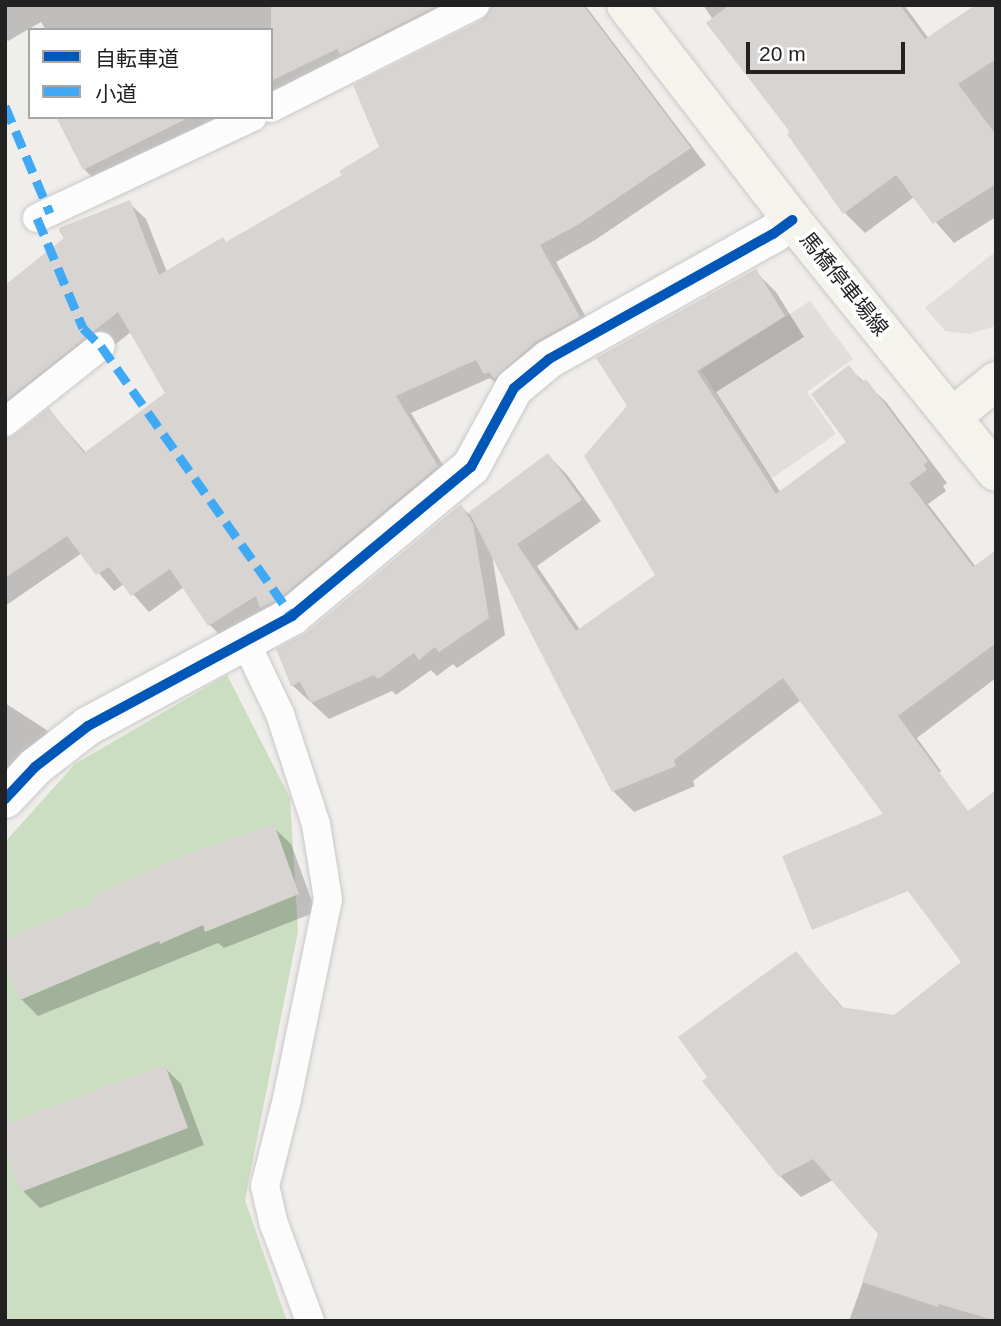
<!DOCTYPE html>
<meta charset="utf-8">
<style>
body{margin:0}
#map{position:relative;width:1001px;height:1326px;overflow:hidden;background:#f0eeeb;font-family:Arial,"Noto Sans JP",sans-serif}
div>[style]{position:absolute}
.forest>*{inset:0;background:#cbdec1}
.parking>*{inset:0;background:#e0dfde}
.shadow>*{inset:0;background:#0003}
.building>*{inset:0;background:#d7d4d2}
.roads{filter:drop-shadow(0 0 2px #c9c8c7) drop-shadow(0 0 2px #c9c8c7)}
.lane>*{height:28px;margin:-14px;padding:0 14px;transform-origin:14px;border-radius:14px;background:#fdfcfc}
.street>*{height:38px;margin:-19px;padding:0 19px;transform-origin:19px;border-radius:19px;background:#fdfcfc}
.secondary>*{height:38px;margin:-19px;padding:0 19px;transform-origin:19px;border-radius:19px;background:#f4f4ed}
.quiet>*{height:9px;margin-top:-4.5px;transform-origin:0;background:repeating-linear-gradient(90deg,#3fa9f5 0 18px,transparent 0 27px)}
.cycleway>*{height:10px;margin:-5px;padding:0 5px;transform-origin:5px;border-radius:5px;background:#0057b8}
span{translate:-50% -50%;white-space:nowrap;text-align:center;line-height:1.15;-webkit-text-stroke:7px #fff;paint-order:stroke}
.street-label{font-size:21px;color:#222}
.frame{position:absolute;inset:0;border:7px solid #222;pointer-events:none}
.legend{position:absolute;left:28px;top:28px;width:245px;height:91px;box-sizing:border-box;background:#fff;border:2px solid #a7a7a7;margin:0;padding:9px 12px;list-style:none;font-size:21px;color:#222}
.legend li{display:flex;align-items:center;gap:14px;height:35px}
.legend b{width:35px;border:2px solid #a7a7a7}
.scale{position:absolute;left:746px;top:42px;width:159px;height:32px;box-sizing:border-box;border:4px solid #222;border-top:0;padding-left:9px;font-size:21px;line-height:24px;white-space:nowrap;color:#222;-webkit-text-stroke:5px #fff;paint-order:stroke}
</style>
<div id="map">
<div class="forest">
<div style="clip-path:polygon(227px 675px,290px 798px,298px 931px,245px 1200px,287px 1321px,5px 1321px,5px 842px,75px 764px)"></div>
</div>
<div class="parking">
<div style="clip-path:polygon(996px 251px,996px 326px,969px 334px,945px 331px,925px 308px)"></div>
<div style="clip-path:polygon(810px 301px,853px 359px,807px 392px,836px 434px,771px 479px,701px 370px)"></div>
</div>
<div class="shadow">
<div style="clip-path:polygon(5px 5px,585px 5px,706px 165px,595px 240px,556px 262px,595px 334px,502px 389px,490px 378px,411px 413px,454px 483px,226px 641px,210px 625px,184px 587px,149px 612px,124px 584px,114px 591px,82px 553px,5px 606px,5px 442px,49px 410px,87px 454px,167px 393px,131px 332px,11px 426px,5px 441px,5px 313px,76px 257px,59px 230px,129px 203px,146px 219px,167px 272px,227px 244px,344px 176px,381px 148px,493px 6px,485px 6px,271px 105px,271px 30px,46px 30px,41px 22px,8px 41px,5px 38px)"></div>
<div style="clip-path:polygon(703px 5px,904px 5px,929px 39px,996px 5px,996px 217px,954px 243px,914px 197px,865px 233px,845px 213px)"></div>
<div style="clip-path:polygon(58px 117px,245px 117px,101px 186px,84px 169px)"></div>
<div style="clip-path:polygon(755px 271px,776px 292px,804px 337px,716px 392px,781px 493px,848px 443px,849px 368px,886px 402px,947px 483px,943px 486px,946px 491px,928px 504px,976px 567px,996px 552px,996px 678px,917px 738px,941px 771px,889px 812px,801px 700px,693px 781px,695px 786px,634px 812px,613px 791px,492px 555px,505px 635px,457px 668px,453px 664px,437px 676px,431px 670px,396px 695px,392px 691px,329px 719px,292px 685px,307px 634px,461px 506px,469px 514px,548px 455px,568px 476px,601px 521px,537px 566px,580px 630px,657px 575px,586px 456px)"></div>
<div style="clip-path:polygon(5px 703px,45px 729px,62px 746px,5px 801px)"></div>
<div style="clip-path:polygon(996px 792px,996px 1321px,849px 1321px,880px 1234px,833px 1180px,801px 1197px,780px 1176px,796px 954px,845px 1010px,894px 1017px,963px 962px)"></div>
<div style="clip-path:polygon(273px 827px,291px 844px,316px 912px,224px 948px,218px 943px,38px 1016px,21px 999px)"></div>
<div style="clip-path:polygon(164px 1067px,181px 1084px,204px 1145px,40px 1208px,23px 1191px)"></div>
</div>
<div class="building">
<div style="clip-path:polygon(271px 5px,438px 5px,340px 55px,337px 49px,271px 81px)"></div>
<div style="clip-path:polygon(492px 5px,583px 5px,691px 148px,579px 224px,540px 245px,580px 317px,535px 342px,494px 379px,489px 372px,484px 374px,476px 360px,396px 396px,438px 466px,280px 598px,260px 608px,256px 596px,208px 626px,170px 569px,131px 596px,109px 567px,96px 575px,67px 536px,5px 578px,5px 438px,15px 435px,49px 408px,84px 453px,165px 393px,118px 312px,5px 401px,5px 285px,64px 238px,59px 228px,130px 200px,159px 275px,223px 237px,226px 242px,342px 175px,339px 171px,379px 147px,353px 85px,482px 20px)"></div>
<div style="clip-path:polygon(729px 5px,900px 5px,925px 39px,975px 5px,996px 5px,996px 59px,958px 84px,996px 135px,996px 184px,933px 224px,896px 175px,843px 214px,787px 134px,790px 132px,706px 23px)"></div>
<div style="clip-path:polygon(56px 117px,190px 117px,83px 170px)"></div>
<div style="clip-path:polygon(756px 269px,785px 316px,697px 371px,776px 494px,846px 442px,811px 394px,849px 365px,862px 382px,866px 379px,928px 461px,924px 465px,927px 470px,909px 483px,973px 567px,996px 550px,996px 643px,898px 716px,968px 811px,996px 790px,996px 1321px,939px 1304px,938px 1307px,862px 1282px,878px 1234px,813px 1159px,779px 1177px,702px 1081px,707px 1077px,678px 1037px,796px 951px,841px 1007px,894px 1015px,961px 962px,908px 891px,812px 930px,782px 856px,883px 814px,783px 678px,674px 760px,676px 766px,612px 792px,469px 512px,548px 453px,582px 500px,517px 544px,576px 631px,655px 575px,584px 456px,627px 406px,596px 358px)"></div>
<div style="clip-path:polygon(461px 504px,473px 524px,489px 618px,439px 652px,435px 647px,419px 660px,414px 653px,378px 679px,374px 675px,311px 703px,300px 682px,291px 686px,276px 649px,306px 633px)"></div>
<div style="clip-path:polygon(274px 824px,299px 894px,205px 932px,203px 925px,160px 944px,159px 941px,20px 1000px,5px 966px,5px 940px,94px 902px,91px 897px,181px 857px)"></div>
<div style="clip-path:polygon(165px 1065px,188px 1128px,21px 1192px,5px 1150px,5px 1125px)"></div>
</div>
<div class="roads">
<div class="lane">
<div style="left:271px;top:108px;width:229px;rotate:-26.8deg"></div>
<div style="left:37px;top:218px;width:238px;rotate:-25.1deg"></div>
<div style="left:5px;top:422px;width:122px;rotate:-38.4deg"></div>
<div style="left:246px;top:643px;width:79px;rotate:64.4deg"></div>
<div style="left:280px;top:714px;width:116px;rotate:71.9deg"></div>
<div style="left:316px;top:824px;width:76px;rotate:80.9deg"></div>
<div style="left:328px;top:899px;width:204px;rotate:101.6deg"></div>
<div style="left:287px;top:1099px;width:90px;rotate:104.2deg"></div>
<div style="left:265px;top:1186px;width:39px;rotate:77deg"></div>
<div style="left:274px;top:1224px;width:103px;rotate:69.6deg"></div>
</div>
<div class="street">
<div style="left:5px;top:799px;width:44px;rotate:-46.8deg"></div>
<div style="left:35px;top:767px;width:67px;rotate:-37.7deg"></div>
<div style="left:88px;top:726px;width:232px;rotate:-28.3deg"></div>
<div style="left:292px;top:616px;width:233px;rotate:-39.8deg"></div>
<div style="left:471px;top:467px;width:90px;rotate:-61.4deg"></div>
<div style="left:514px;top:388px;width:45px;rotate:-39.6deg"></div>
<div style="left:549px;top:359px;width:257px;rotate:-29.2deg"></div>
<div style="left:773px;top:234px;width:24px;rotate:-36deg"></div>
</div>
<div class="secondary">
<div style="left:626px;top:5px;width:272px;rotate:52.3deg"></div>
<div style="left:792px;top:220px;width:324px;rotate:51deg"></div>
<div style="left:952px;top:417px;width:57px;rotate:-39.3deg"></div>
</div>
</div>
<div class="quiet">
<div style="left:5px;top:106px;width:116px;rotate:67.2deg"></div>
<div style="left:37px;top:218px;width:119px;rotate:67.3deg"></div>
<div style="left:83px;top:328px;width:25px;rotate:45deg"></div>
<div style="left:101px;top:346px;width:331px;rotate:54.7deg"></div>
</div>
<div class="cycleway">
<div style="left:5px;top:799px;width:44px;rotate:-46.8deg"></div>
<div style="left:35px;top:767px;width:67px;rotate:-37.7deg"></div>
<div style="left:88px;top:726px;width:232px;rotate:-28.3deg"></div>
<div style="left:292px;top:616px;width:233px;rotate:-39.8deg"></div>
<div style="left:471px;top:467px;width:90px;rotate:-61.4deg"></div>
<div style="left:514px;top:388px;width:45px;rotate:-39.6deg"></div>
<div style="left:549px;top:359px;width:257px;rotate:-29.2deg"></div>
<div style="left:773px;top:234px;width:24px;rotate:-36deg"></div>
</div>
<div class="street-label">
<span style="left:844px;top:284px;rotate:51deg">馬橋停車場線</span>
</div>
<div class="frame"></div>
<ul class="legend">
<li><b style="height:9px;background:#0057b8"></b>自転車道</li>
<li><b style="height:9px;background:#3fa9f5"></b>小道</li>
</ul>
<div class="scale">20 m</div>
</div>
